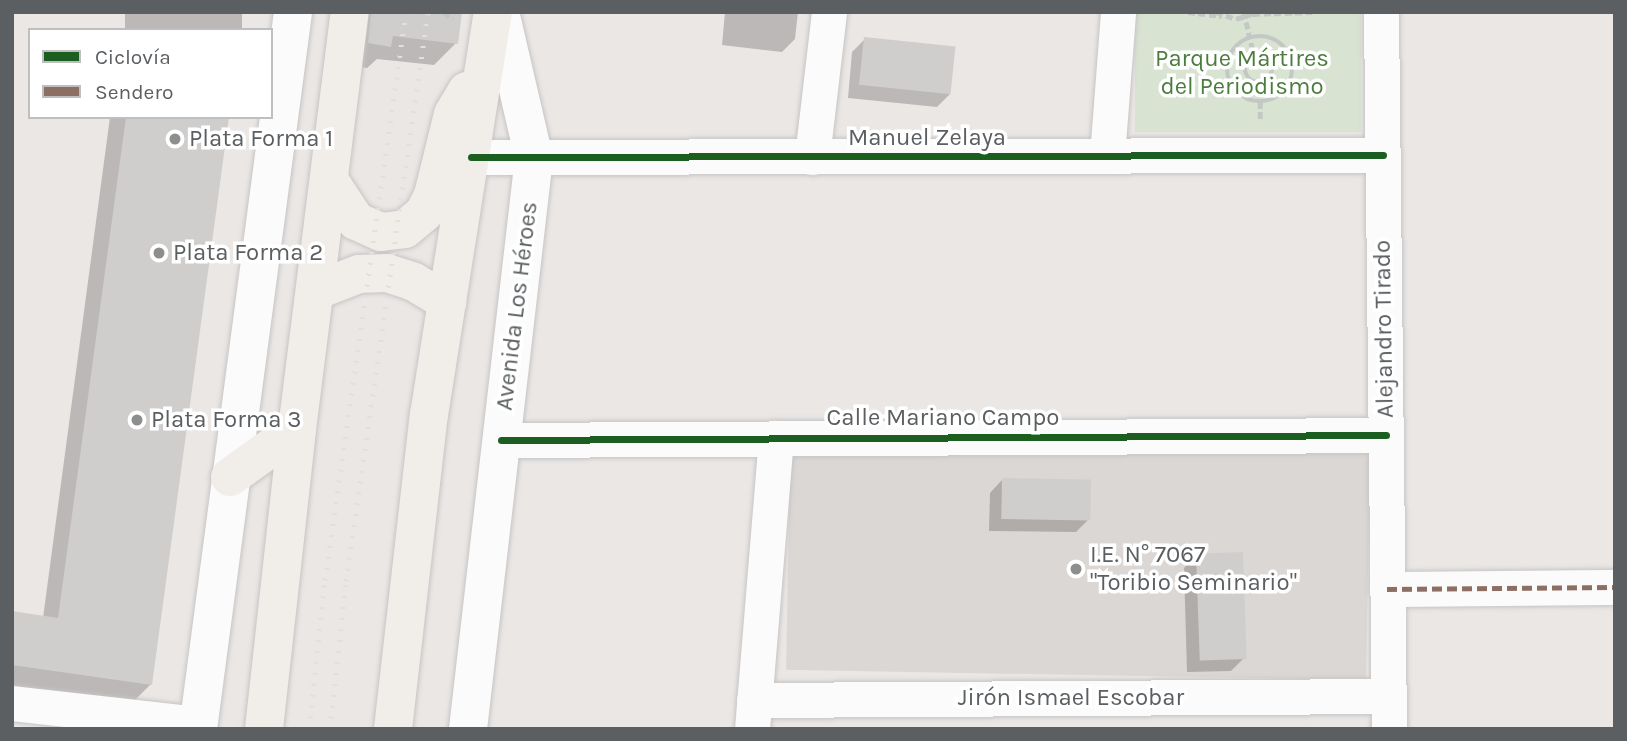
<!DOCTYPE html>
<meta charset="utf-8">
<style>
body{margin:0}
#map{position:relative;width:1627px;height:741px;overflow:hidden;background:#eae7e5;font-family:Karla,sans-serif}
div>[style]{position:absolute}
.education>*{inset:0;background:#dbd7d5;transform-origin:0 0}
.green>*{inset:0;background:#d8e3d2;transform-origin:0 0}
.shadow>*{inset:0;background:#0003;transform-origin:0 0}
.building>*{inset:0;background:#d0cecd;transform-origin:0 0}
.path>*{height:4.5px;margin-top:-2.25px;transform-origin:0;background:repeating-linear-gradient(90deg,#c4c8c5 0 7px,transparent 0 10.5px)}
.path>.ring{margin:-2.25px;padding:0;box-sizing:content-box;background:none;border:4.5px solid #c4c8c5;border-radius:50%}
.roads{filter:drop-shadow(0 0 2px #c6c5c4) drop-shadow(0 0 2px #c6c5c4)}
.street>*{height:35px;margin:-17.5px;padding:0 17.5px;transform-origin:17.5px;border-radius:17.5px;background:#fcfbfb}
.secondary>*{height:38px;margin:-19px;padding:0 19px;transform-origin:19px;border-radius:19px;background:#fcfbfb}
.primary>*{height:38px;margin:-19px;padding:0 19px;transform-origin:19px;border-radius:19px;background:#f1ede8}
.rail>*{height:5px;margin-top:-2.5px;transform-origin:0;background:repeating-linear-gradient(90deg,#e1e0e0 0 2px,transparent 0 11px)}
.quiet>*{height:5px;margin-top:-2.5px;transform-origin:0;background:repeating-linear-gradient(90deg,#8d6e63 0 10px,transparent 0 15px)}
.cycleway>*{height:7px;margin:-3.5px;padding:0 3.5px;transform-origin:3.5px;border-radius:3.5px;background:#1b5e20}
.dots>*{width:19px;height:19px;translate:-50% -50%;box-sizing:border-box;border:4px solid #fff;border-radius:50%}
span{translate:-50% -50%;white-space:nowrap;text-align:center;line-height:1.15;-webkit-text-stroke:7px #fff;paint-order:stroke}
.park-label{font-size:24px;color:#4c7d3e}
.street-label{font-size:24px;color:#5b5f61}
.poi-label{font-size:24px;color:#5b5f61}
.left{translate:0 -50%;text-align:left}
.frame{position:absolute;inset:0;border:14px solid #5b5f61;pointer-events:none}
.legend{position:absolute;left:28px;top:28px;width:245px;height:91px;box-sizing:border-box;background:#fff;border:2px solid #bdbfc0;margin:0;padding:9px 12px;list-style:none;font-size:21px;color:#5b5f61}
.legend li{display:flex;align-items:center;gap:14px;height:35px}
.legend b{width:35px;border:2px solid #bdbfc0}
</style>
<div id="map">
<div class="education">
<div style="left:1370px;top:453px;width:227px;height:580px;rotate:91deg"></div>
</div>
<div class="green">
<div style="left:1135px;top:12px;width:226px;height:120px"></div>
</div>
<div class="shadow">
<div style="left:125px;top:12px;width:117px;height:18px"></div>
<div style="clip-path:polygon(342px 12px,461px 12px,456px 43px,434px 65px,377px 59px,367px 68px,347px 65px)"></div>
<div style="clip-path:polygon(725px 12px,798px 12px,795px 39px,782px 52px,722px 45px)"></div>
<div style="clip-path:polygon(865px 39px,950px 94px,937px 107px,848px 98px,852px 52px)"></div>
<div style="clip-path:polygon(110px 117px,228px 117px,151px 684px,132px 703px,12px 686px,12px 613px,43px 618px)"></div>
<div style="clip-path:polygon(1002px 480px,1089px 519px,1076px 532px,989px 531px,990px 493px)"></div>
<div style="clip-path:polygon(1197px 555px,1244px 658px,1231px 671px,1187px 672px,1184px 568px)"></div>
</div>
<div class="building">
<div style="clip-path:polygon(371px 12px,462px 12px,458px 44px,393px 36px,391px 47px,368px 43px)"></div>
<div style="left:864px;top:37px;width:92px;height:48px;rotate:6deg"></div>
<div style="clip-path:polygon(126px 117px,229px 117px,152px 685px,12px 665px,12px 611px,58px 618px)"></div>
<div style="left:1002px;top:478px;width:89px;height:41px;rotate:1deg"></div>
<div style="left:1243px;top:552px;width:107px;height:47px;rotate:88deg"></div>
</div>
<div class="path">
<div style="left:444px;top:12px;width:11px;rotate:38deg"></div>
<div style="left:1188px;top:12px;width:34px;rotate:7deg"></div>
<div style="left:1216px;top:12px;width:21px;rotate:19deg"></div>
<div style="left:1236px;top:19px;width:19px;rotate:-18deg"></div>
<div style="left:1244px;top:12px;width:44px;rotate:76.9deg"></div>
<div style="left:1253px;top:14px;width:59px;rotate:-1.9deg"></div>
<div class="ring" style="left:1227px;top:36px;width:61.5px;height:61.5px"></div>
<div class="ring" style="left:1245px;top:55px;width:23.5px;height:23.5px"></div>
<div style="left:1260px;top:119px;width:36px;rotate:-90deg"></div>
</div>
<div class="roads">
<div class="street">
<div style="left:1381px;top:12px;width:717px;rotate:89.36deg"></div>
<div style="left:1107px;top:156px;width:144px;rotate:-85.6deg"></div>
<div style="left:471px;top:157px;width:912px;rotate:-0.13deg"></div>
<div style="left:812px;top:157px;width:146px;rotate:-83.3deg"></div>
<div style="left:501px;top:440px;width:885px;rotate:-0.32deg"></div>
<div style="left:1387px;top:589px;width:228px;rotate:-0.5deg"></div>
<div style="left:754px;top:700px;width:635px;rotate:-0.36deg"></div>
<div style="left:12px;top:703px;width:187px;rotate:6.4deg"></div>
<div style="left:752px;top:729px;width:292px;rotate:-85.3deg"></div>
</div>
<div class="secondary">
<div style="left:198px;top:729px;width:723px;rotate:-82.45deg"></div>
<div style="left:468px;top:729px;width:575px;rotate:-83.41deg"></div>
<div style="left:534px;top:158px;width:150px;rotate:-103.1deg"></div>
</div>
<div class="primary">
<div style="left:329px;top:180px;width:49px;rotate:56.6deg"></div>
<div style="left:356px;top:221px;width:27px;rotate:24deg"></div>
<div style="left:381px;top:232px;width:24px;rotate:-7deg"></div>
<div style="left:405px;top:229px;width:25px;rotate:-40deg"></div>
<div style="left:424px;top:213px;width:20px;rotate:-63deg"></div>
<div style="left:433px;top:195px;width:83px;rotate:-76.1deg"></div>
<div style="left:453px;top:114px;width:27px;rotate:-59deg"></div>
<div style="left:315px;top:291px;width:47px;rotate:-21.1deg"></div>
<div style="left:359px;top:274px;width:28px;rotate:-2deg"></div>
<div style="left:387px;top:273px;width:28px;rotate:18deg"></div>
<div style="left:414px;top:282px;width:39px;rotate:31deg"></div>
<div style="left:230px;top:477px;width:82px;rotate:-35.6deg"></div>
<div style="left:264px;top:729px;width:302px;rotate:-83.7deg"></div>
<div style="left:297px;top:429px;width:420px;rotate:-82.8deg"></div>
<div style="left:393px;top:729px;width:316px;rotate:-83.5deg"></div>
<div style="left:429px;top:415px;width:408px;rotate:-81deg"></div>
</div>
</div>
<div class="rail">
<div style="left:309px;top:729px;width:150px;rotate:-83.9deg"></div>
<div style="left:325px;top:580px;width:574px;rotate:-81.88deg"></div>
<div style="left:330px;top:729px;width:149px;rotate:-83.8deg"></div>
<div style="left:346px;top:581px;width:575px;rotate:-81.8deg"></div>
</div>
<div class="quiet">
<div style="left:1387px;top:589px;width:228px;rotate:-0.5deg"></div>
</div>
<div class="cycleway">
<div style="left:471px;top:157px;width:912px;rotate:-0.13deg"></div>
<div style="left:501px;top:440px;width:885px;rotate:-0.32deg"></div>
</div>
<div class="dots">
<div style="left:175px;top:139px;background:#8d8f8f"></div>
<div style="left:159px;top:253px;background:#8d8f8f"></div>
<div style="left:137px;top:420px;background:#8d8f8f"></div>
<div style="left:1076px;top:569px;background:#8d8f8f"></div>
</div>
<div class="park-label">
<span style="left:1242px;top:73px">Parque Mártires<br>del Periodismo</span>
</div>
<div class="street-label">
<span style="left:927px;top:138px">Manuel Zelaya</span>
<span style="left:517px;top:306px;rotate:-83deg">Avenida Los Héroes</span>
<span style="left:1384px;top:329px;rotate:-91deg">Alejandro Tirado</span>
<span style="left:943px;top:418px">Calle Mariano Campo</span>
<span style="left:1071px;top:698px">Jirón Ismael Escobar</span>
</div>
<div class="poi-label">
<span class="left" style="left:189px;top:139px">Plata Forma 1</span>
<span class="left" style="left:173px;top:253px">Plata Forma 2</span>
<span class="left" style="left:151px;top:420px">Plata Forma 3</span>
<span class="left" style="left:1090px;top:569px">I.E. N° 7067<br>"Toribio Seminario"</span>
</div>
<div class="frame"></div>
<ul class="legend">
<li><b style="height:9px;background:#1b5e20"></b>Ciclovía</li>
<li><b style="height:9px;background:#8d6e63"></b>Sendero</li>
</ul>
</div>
